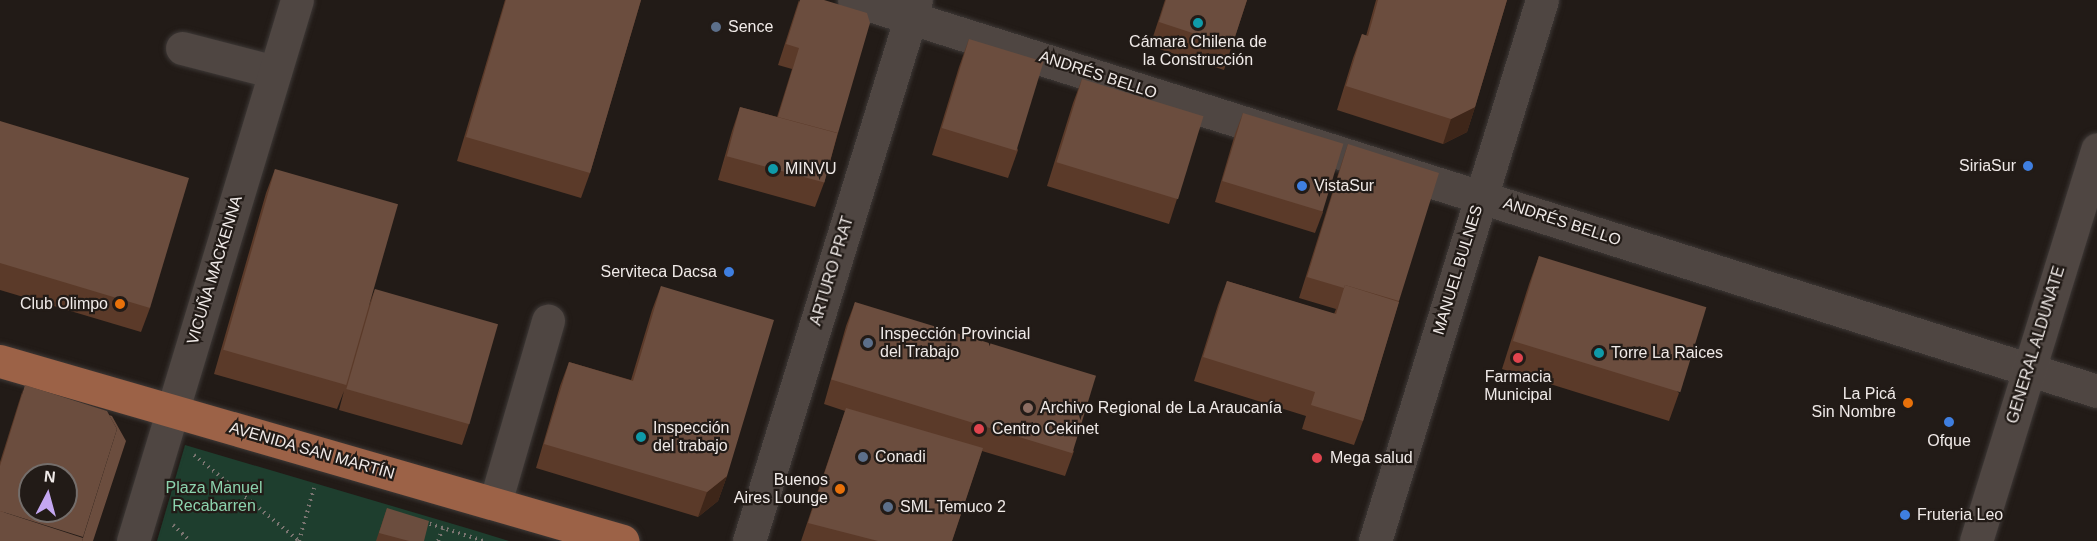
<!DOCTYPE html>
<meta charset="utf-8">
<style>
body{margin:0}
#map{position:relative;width:2097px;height:541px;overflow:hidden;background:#221b17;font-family:Arial,sans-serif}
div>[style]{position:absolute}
.green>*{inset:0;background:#1e3e2e}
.path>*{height:4px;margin-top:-2px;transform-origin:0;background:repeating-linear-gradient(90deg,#7b7571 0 1.5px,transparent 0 6px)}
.roads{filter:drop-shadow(0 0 2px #3d3836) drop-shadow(0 0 2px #3d3836)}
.minor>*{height:33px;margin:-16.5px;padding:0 16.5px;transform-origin:16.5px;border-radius:16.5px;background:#4f4642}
.major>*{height:33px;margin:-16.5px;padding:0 16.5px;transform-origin:16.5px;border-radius:16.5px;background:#9c6247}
.wall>*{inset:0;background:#5b3a29}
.shaded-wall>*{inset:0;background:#3e2619}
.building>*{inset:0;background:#6b4d3e;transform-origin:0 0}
.dots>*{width:16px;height:16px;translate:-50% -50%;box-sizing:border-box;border:3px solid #221b17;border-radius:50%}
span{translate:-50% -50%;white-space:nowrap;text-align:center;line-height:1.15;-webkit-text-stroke:4.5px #221b17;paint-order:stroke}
.poi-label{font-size:16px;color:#f0eae8}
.left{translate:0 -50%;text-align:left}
.right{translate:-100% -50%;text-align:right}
.street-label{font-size:16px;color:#f0eae8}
.park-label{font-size:16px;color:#8cd3ae}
.north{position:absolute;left:18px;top:463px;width:60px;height:60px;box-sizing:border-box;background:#221b17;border:2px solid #746e6b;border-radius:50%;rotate:6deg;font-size:16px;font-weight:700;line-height:24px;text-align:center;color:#f0eae8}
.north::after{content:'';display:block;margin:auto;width:21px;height:27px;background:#c4a7f1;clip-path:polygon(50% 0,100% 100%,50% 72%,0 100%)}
</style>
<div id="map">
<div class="green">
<div style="clip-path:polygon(185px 445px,470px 529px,509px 541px,157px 541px)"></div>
</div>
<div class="path">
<div style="left:194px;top:455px;width:136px;rotate:39.3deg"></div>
<div style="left:424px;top:522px;width:63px;rotate:17.6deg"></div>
<div style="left:173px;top:525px;width:23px;rotate:43deg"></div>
<div style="left:299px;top:541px;width:55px;rotate:-74.2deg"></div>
<div style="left:438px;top:541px;width:14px;rotate:-69deg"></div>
</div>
<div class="roads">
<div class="minor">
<div style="left:854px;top:0;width:1303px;rotate:17.46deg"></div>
<div style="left:182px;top:48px;width:96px;rotate:14.5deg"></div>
<div style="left:495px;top:503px;width:190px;rotate:-73.8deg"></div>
<div style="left:133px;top:541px;width:565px;rotate:-73.14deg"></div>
<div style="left:749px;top:541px;width:566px;rotate:-72.85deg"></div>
<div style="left:1375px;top:541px;width:566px;rotate:-72.85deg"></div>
<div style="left:1976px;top:541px;width:410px;rotate:-72.8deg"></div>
</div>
<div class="major">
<div style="left:0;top:361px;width:648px;rotate:16.12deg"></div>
</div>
</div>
<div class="wall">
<div style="clip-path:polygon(505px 0,641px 0,590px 173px,581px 198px,457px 161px)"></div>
<div style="clip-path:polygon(799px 0,838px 133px,824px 183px,815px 207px,718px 180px,732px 131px,740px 107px,777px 117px,792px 69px,778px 65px)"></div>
<div style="clip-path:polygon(1165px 0,1247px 0,1224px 70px,1150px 46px)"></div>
<div style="clip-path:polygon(1376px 0,1507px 0,1475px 107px,1467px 132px,1443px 144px,1337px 110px,1353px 58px,1362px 34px,1366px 36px)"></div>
<div style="clip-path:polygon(969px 39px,1018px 150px,1008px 178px,932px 155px,959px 67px)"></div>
<div style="clip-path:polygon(1082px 79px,1177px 199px,1169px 224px,1047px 186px,1073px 103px)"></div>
<div style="clip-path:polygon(1243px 113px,1323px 212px,1315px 233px,1215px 202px,1235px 134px)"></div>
<div style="clip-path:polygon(0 121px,150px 308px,141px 332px,0 290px)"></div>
<div style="clip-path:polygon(1348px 144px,1399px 301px,1363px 421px,1354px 445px,1302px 429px,1306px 416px,1194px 381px,1218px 305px,1227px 281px,1334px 314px,1336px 309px,1299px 298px,1341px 165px)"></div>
<div style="clip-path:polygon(275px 169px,369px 305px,375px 289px,469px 424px,462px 445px,339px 410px,344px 391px,337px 409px,214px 374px,266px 193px)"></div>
<div style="clip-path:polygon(1539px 256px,1679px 393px,1669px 421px,1502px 369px,1529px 284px)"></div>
<div style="clip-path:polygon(661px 286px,727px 476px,718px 501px,698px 517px,536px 468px,560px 386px,569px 362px,631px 380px,652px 310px)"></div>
<div style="clip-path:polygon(855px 302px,1074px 451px,1065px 476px,982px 451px,952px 541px,801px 541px,845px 411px,824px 404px,846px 326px)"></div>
<div style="clip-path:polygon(23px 389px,0 541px,0 462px)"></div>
<div style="clip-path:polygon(387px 508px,424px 541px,376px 541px)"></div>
</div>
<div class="shaded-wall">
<div style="clip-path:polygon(1475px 107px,1467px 132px,1443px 144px,1451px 119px)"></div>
<div style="clip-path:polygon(727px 476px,718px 501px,698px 517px,707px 492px)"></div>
</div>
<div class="building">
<div style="clip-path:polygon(506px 0,641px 0,590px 173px,466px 137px)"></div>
<div style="clip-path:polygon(800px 0,824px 0,867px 13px,870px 23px,838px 133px,778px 117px,799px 48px,786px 44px)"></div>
<div style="clip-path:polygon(1166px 0,1247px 0,1232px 46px,1159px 22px)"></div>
<div style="clip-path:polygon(1378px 0,1507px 0,1475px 107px,1451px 119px,1346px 86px,1362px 34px,1368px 36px)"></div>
<div style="left:969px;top:39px;width:78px;height:93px;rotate:17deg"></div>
<div style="left:1082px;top:79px;width:127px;height:87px;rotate:17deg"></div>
<div style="left:740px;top:107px;width:101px;height:51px;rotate:15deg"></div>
<div style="left:1243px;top:113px;width:105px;height:71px;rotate:17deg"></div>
<div style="clip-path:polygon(0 121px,189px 178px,150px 308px,0 263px)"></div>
<div style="clip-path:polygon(1348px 144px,1439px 173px,1399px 301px,1345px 285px,1344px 288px,1307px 277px)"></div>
<div style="left:275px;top:169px;width:128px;height:188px;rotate:16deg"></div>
<div style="left:1539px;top:256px;width:175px;height:89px;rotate:17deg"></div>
<div style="clip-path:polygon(1227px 281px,1336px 314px,1345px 285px,1399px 302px,1363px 421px,1311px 405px,1315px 392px,1203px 357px)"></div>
<div style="clip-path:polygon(661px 286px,774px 320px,727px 476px,707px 492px,544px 444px,569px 362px,633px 381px)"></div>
<div style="left:375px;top:289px;width:128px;height:104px;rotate:16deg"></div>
<div style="left:855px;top:302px;width:252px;height:81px;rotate:17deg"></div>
<div style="clip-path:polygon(evenodd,25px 385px,107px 411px,117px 429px,83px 537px,0 511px,0 466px,25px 385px,30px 475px,66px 475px,66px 511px,30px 511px,30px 475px)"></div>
<div style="clip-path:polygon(846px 408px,983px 448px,952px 541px,878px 541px,808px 523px)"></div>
<div style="clip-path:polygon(109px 415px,112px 416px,126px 441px,93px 541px,82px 541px,117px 429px)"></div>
<div style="clip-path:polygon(387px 508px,429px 521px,424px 541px,409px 541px,379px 533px)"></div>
<div style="clip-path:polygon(0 511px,83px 538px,82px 541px,0 541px)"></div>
</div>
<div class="dots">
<div style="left:1198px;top:23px;background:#0f9aa8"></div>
<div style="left:716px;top:27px;background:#5c6f8a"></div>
<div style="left:2028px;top:166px;background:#3f7fe0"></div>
<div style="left:773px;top:169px;background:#0f9aa8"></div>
<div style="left:1302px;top:186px;background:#3f7fe0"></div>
<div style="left:729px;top:272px;background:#3f7fe0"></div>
<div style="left:120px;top:304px;background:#e8710a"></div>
<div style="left:868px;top:343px;background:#5c6f8a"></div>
<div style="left:1599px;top:353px;background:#0f9aa8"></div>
<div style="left:1518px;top:358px;background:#e0444e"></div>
<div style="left:1908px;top:403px;background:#e8710a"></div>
<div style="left:1028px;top:408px;background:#8d6e63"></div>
<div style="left:1949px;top:422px;background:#3f7fe0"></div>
<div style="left:979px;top:429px;background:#e0444e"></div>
<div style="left:641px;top:437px;background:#0f9aa8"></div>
<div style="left:863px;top:457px;background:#5c6f8a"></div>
<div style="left:1317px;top:458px;background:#e0444e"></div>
<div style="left:840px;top:489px;background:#e8710a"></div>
<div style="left:888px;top:507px;background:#5c6f8a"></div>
<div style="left:1905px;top:515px;background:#3f7fe0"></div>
</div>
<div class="poi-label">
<span class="left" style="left:728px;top:27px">Sence</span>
<span style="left:1198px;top:51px">Cámara Chilena de<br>la Construcción</span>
<span class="right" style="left:2016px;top:166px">SiriaSur</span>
<span class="left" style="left:785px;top:169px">MINVU</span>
<span class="left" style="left:1314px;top:186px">VistaSur</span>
<span class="right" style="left:717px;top:272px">Serviteca Dacsa</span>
<span class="right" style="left:108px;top:304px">Club Olimpo</span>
<span class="left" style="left:880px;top:343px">Inspección Provincial<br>del Trabajo</span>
<span class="left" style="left:1611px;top:353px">Torre La Raices</span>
<span style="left:1518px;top:386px">Farmacia<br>Municipal</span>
<span class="right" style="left:1896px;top:403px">La Picá<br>Sin Nombre</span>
<span class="left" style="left:1040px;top:408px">Archivo Regional de La Araucanía</span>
<span class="left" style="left:653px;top:437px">Inspección<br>del trabajo</span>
<span class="left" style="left:992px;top:429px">Centro Cekinet</span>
<span style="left:1949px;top:441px">Ofque</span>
<span class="left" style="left:875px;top:457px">Conadi</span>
<span class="left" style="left:1330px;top:458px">Mega salud</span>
<span class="right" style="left:828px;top:489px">Buenos<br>Aires Lounge</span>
<span class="left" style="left:900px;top:507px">SML Temuco 2</span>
<span class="left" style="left:1917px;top:515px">Fruteria Leo</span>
</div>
<div class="street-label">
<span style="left:1098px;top:75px;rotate:18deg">ANDRÉS BELLO</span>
<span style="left:1562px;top:222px;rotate:18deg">ANDRÉS BELLO</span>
<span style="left:215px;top:270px;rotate:-73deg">VICUÑA MACKENNA</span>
<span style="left:1458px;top:270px;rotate:-73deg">MANUEL BULNES</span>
<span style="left:832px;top:271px;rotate:-73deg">ARTURO PRAT</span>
<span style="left:2036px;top:345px;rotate:-73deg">GENERAL ALDUNATE</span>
<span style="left:312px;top:451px;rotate:16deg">AVENIDA SAN MARTÍN</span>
</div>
<div class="park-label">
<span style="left:214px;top:497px">Plaza Manuel<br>Recabarren</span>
</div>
<div class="north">N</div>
</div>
